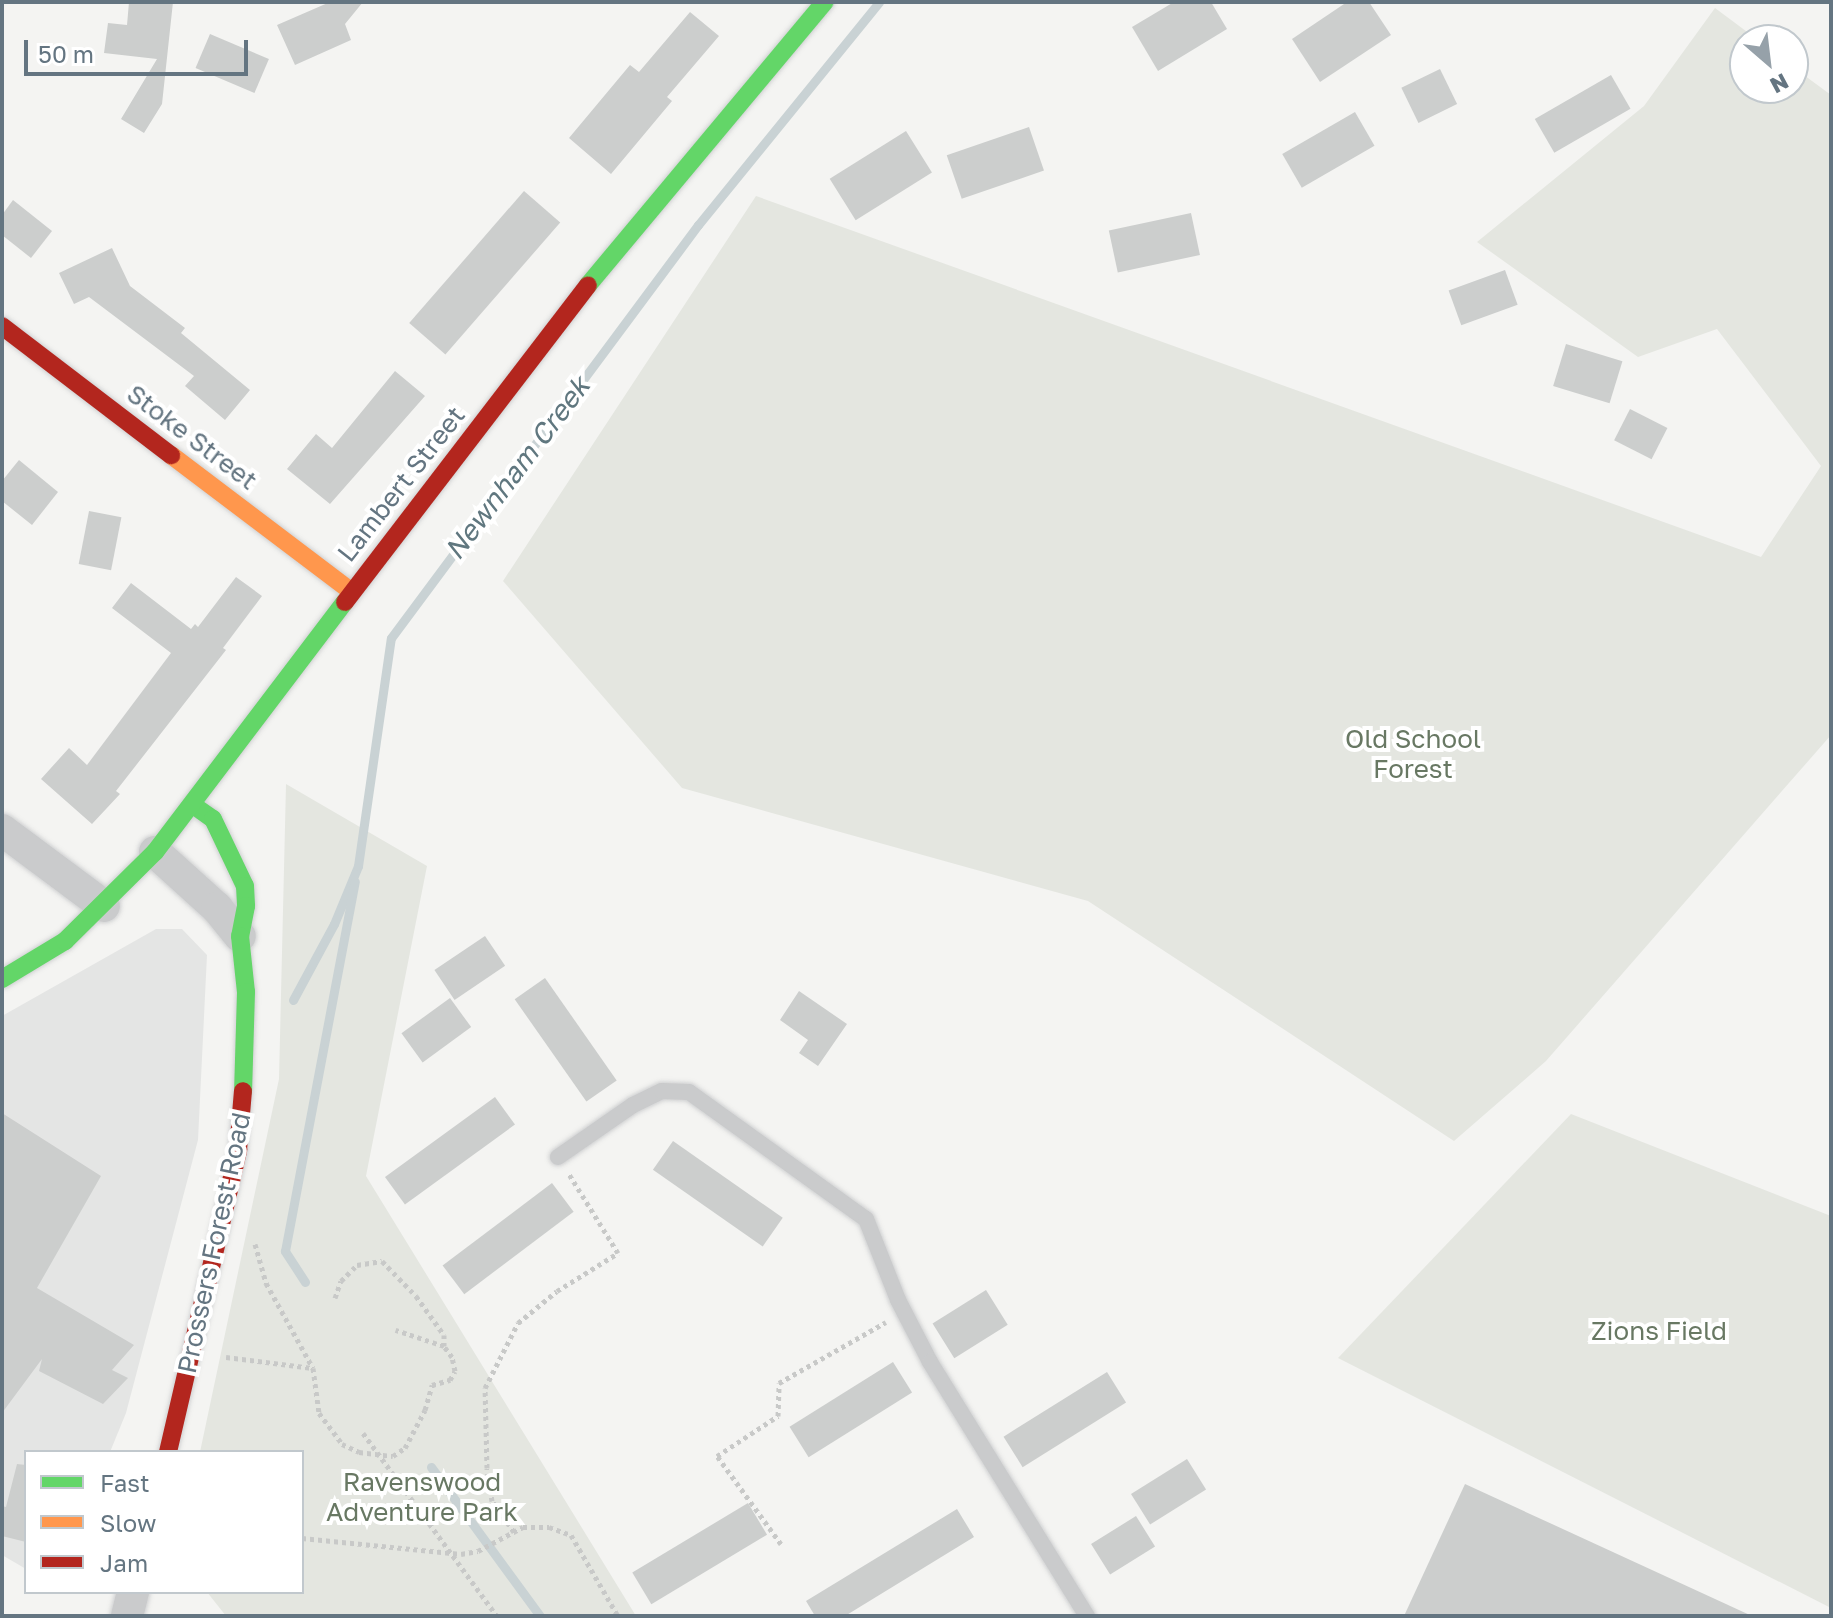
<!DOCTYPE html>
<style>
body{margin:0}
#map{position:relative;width:1833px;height:1618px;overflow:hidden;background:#f4f4f2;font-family:"Golos Text",sans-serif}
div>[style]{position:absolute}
.built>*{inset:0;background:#e4e5e4}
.green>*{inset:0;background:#e4e6e0}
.stream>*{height:9px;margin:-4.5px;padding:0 4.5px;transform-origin:4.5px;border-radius:4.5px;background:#c9d2d4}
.building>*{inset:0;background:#cccecd;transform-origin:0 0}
.path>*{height:5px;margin-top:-2.5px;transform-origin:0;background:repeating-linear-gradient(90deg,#c8c9c8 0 4px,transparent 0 8px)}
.roads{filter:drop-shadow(0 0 2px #d0d1d2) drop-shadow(0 0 2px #d0d1d2)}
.lane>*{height:16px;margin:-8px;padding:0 8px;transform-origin:8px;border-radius:8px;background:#cacbcc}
.street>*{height:32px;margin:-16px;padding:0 16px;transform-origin:16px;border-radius:16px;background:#cacbcc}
.fast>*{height:18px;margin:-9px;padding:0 9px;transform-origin:9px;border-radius:9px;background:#63d668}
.slow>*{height:18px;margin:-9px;padding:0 9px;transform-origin:9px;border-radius:9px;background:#ff974d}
.jam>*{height:18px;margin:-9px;padding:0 9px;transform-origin:9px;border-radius:9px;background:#b3261e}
span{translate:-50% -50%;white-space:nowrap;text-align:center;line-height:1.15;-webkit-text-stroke:8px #fff;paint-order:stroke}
.street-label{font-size:26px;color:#647581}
.park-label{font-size:26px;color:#687863}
.water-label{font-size:28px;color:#60777f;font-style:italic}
.frame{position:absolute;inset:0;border:4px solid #647581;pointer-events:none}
.legend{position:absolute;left:24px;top:1450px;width:280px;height:144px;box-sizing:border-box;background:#fff;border:2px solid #c1c8cd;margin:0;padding:10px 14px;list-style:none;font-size:24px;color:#647581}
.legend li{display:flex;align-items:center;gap:16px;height:40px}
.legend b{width:40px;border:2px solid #c1c8cd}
.north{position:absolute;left:1729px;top:24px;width:80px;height:80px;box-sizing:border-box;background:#fff;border:2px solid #c1c8cd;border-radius:50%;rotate:152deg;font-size:22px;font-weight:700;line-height:32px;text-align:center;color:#647581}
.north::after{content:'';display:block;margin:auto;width:28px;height:36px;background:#96a1a9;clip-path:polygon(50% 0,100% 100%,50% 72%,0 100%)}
.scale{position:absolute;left:24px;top:40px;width:224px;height:36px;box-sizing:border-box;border:4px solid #647581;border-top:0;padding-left:10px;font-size:24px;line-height:28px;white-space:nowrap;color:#647581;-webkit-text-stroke:6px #fff;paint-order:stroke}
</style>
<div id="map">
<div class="built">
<div style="clip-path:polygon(156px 929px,182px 929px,207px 955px,198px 1140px,126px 1413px,110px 1452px,26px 1452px,26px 1569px,2px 1555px,2px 1016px)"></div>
</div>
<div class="green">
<div style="clip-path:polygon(1715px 8px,1758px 40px,1745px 40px,1745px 88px,1793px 88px,1793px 67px,1831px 95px,1831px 735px,1546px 1061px,1454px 1141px,1088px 901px,682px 788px,503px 581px,756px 196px,1761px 557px,1821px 466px,1717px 329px,1638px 357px,1477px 242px,1644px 106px)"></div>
<div style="clip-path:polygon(286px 784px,427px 866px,366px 1176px,636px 1616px,226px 1616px,207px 1592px,302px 1592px,302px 1452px,200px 1452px,279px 1079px)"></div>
<div style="clip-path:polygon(1571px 1114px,1831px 1216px,1831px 1608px,1338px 1358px)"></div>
</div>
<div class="stream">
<div style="left:293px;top:1000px;width:86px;rotate:-61.7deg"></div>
<div style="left:334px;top:924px;width:63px;rotate:-67.5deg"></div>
<div style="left:358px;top:866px;width:230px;rotate:-81.8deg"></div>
<div style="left:391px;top:638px;width:515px;rotate:-53.38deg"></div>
<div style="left:698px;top:225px;width:287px;rotate:-50.9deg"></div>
<div style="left:305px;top:1282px;width:37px;rotate:-123deg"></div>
<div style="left:285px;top:1251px;width:376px;rotate:-79.3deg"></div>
<div style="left:431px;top:1467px;width:185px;rotate:53.8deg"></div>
</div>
<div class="building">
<div style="clip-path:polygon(129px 2px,173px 2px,162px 104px,144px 133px,121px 119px,157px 59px,104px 53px,108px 23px,127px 25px)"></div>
<div style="clip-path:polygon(330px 2px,363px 2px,345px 24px,351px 40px,295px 65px,277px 25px)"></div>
<div style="clip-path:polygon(1174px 2px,1211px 2px,1227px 29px,1158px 71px,1132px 27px)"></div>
<div style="clip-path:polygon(1347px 2px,1369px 2px,1391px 35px,1320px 82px,1292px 39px)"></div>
<div style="clip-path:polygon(690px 12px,719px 36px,667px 97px,672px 101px,611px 174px,569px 138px,630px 65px,639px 72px)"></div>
<div style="left:210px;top:34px;width:64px;height:37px;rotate:23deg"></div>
<div style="left:1440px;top:69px;width:39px;height:43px;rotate:64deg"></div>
<div style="left:1611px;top:75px;width:39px;height:88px;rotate:60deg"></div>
<div style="left:1355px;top:112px;width:39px;height:84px;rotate:60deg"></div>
<div style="left:1029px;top:127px;width:46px;height:87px;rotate:71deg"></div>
<div style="left:906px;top:131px;width:49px;height:90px;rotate:58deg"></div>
<div style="left:524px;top:191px;width:48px;height:175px;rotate:41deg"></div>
<div style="clip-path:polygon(13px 200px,52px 231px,31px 258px,2px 235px,2px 215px)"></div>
<div style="left:1191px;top:213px;width:43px;height:84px;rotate:78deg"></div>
<div style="clip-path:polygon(112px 248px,130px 286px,185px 328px,181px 333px,250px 390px,225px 420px,185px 386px,194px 376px,89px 297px,74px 304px,59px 273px)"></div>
<div style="left:1505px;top:270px;width:37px;height:60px;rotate:70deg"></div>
<div style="left:1566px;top:344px;width:59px;height:44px;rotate:17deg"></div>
<div style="clip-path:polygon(395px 371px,425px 396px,330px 504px,287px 469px,316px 434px,332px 448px)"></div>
<div style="left:1630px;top:409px;width:42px;height:35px;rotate:27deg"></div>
<div style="clip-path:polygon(19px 460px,58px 492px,32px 525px,2px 501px,2px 481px)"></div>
<div style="left:89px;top:511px;width:33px;height:54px;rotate:11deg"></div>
<div style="clip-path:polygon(236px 577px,262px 596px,223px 648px,226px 650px,116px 791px,120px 794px,92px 824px,41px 779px,69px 748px,87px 765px,171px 653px,112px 608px,131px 583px,191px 629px,195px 624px,198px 627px)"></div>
<div style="left:485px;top:936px;width:36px;height:61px;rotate:56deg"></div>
<div style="left:545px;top:978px;width:125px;height:37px;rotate:55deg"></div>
<div style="clip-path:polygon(799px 991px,847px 1024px,818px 1066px,799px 1053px,808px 1040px,780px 1020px)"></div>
<div style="left:450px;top:998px;width:36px;height:60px;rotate:54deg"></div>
<div style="left:495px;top:1097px;width:34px;height:136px;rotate:54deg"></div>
<div style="clip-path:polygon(2px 1113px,101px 1176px,37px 1288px,134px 1345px,112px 1370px,128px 1378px,103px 1404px,39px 1371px,42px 1359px,2px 1413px)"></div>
<div style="left:673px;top:1141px;width:134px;height:35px;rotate:35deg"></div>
<div style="left:552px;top:1183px;width:36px;height:137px;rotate:53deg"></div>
<div style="left:986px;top:1290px;width:41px;height:63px;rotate:58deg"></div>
<div style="left:893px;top:1362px;width:36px;height:122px;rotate:58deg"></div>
<div style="left:1107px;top:1372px;width:36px;height:122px;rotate:58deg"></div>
<div style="left:1187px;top:1459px;width:36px;height:66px;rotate:58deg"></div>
<div style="clip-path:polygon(17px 1464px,26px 1465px,26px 1542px,2px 1536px,2px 1506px,6px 1507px)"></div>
<div style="clip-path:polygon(1465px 1484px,1752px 1616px,1404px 1616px)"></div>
<div style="left:748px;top:1503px;width:37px;height:135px;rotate:59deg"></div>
<div style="clip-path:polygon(957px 1509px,974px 1537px,845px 1616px,815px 1616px,806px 1601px)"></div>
<div style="left:1136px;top:1516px;width:36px;height:53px;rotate:58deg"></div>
</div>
<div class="path">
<div style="left:255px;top:1244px;width:41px;rotate:74.2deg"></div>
<div style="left:266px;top:1283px;width:97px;rotate:61.1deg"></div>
<div style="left:313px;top:1368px;width:45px;rotate:82.4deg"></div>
<div style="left:319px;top:1413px;width:39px;rotate:53deg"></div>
<div style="left:342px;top:1444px;width:19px;rotate:25deg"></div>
<div style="left:359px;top:1452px;width:34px;rotate:7deg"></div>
<div style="left:393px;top:1456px;width:14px;rotate:-34deg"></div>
<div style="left:405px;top:1448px;width:43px;rotate:-62.2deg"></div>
<div style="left:425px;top:1410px;width:26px;rotate:-74deg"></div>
<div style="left:432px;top:1385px;width:19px;rotate:-16deg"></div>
<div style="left:450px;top:1380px;width:10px;rotate:-61deg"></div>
<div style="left:455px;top:1371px;width:14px;rotate:-102deg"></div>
<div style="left:452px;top:1357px;width:14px;rotate:-126deg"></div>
<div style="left:444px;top:1346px;width:51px;rotate:-161.6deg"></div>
<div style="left:335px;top:1298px;width:18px;rotate:-71deg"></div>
<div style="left:341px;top:1281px;width:23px;rotate:-45deg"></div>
<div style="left:357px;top:1265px;width:25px;rotate:-9deg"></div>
<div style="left:382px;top:1261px;width:49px;rotate:45.8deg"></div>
<div style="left:416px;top:1296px;width:48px;rotate:54.3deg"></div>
<div style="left:444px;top:1335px;width:11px;rotate:90deg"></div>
<div style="left:226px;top:1357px;width:87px;rotate:7.3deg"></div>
<div style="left:363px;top:1433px;width:227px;rotate:53.8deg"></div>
<div style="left:514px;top:1532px;width:38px;rotate:-125deg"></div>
<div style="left:492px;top:1501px;width:33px;rotate:-99deg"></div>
<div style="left:487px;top:1468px;width:80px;rotate:-91.4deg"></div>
<div style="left:485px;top:1388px;width:73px;rotate:-63.1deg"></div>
<div style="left:518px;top:1323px;width:50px;rotate:-39.4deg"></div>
<div style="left:557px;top:1291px;width:72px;rotate:-31.9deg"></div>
<div style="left:618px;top:1253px;width:93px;rotate:-121.8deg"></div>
<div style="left:302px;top:1538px;width:160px;rotate:5.7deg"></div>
<div style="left:461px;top:1554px;width:17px;rotate:-10deg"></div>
<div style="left:478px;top:1551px;width:51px;rotate:-28.1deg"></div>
<div style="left:523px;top:1527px;width:26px"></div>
<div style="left:549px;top:1527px;width:23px;rotate:20deg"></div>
<div style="left:571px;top:1535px;width:94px;rotate:59.9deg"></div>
<div style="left:781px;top:1544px;width:109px;rotate:-126deg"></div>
<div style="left:717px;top:1456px;width:73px;rotate:-33.3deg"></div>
<div style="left:778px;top:1416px;width:33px;rotate:-88deg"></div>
<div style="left:779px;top:1383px;width:123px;rotate:-29.7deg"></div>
</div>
<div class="roads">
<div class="lane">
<div style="left:558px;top:1157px;width:91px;rotate:-34.7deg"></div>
<div style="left:633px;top:1105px;width:32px;rotate:-26deg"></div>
<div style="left:662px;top:1091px;width:27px;rotate:2deg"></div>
<div style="left:689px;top:1092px;width:218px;rotate:35.7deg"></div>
<div style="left:866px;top:1219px;width:87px;rotate:68.4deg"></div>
<div style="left:898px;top:1300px;width:70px;rotate:62.7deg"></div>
<div style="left:930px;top:1362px;width:299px;rotate:58.3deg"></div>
</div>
<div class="street">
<div style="left:2px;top:830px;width:127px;rotate:36.7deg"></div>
<div style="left:155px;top:852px;width:84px;rotate:42.1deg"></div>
<div style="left:217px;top:908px;width:36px;rotate:51deg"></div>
<div style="left:127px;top:1616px;width:25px;rotate:-76deg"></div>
</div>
<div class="fast">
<div style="left:588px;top:285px;width:369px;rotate:-50.1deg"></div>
<div style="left:193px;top:805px;width:24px;rotate:35deg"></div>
<div style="left:213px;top:819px;width:74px;rotate:64.5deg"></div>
<div style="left:245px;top:886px;width:20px;rotate:87deg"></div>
<div style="left:246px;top:906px;width:31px;rotate:101deg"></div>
<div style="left:240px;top:936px;width:56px;rotate:83.9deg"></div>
<div style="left:246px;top:992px;width:99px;rotate:91.7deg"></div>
<div style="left:2px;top:979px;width:74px;rotate:-31.1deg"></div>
<div style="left:65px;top:941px;width:127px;rotate:-44.7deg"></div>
<div style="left:155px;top:852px;width:314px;rotate:-52.8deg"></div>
</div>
<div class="slow">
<div style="left:171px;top:455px;width:226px;rotate:37.1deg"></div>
</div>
<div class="jam">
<div style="left:2px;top:326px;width:213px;rotate:37.4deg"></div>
<div style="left:345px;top:602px;width:399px;rotate:-52.5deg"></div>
<div style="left:168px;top:1452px;width:310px;rotate:-76.9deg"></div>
<div style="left:238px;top:1150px;width:59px;rotate:-85.2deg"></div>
</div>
</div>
<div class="street-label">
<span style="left:192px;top:437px;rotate:37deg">Stoke Street</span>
<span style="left:401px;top:484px;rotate:-52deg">Lambert Street</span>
<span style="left:214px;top:1243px;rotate:-78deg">Prossers Forest Road</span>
</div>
<div class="park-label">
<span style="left:1413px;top:754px">Old School<br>Forest</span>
<span style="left:1659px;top:1331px">Zions Field</span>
<span style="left:422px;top:1497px">Ravenswood<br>Adventure Park</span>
</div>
<div class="water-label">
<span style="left:517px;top:468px;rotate:-53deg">Newnham Creek</span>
</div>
<div class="frame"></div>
<ul class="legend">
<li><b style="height:10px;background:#63d668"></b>Fast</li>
<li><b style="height:10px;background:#ff974d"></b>Slow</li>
<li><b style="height:10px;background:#b3261e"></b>Jam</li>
</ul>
<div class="north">N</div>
<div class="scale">50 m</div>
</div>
